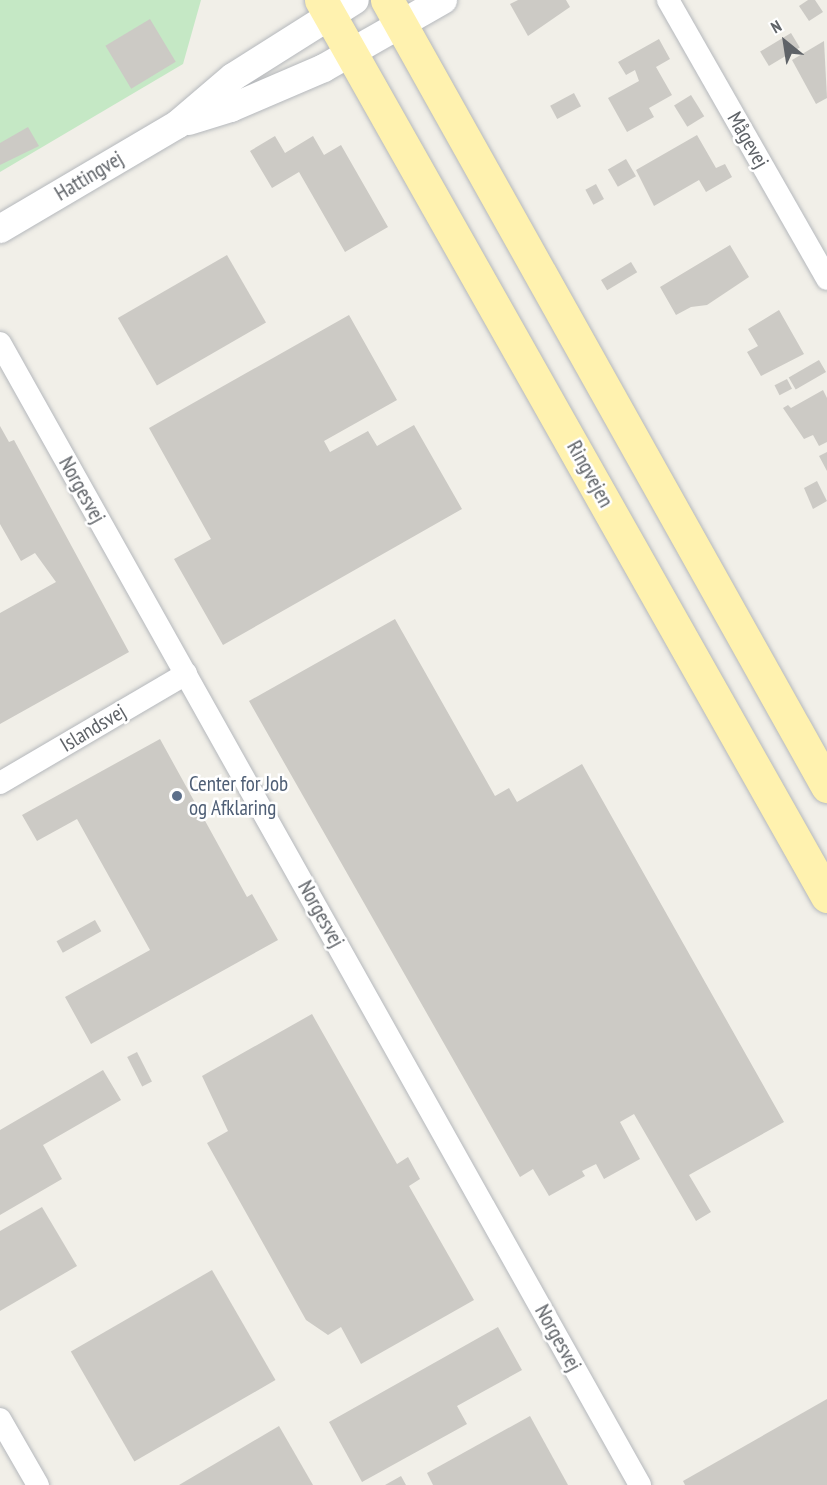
<!DOCTYPE html>
<meta charset="utf-8">
<style>
body{margin:0}
#map{position:relative;width:827px;height:1485px;overflow:hidden;background:#f1efe8;font-family:"PT Sans Narrow",sans-serif}
div>[style]{position:absolute}
.green>*{inset:0;background:#c5e8c5}
.building>*{inset:0;background:#cccac5;transform-origin:0 0}
.roads{filter:drop-shadow(0 0 2px #b5b8bc) drop-shadow(0 0 2px #b5b8bc)}
.minor>*{height:22px;margin:-11px;padding:0 11px;transform-origin:11px;border-radius:11px;background:#fff}
.tertiary>*{height:28px;margin:-14px;padding:0 14px;transform-origin:14px;border-radius:14px;background:#fff}
.primary>*{height:33px;margin:-16.5px;padding:0 16.5px;transform-origin:16.5px;border-radius:16.5px;background:#fff2af}
.dots>*{width:16px;height:16px;translate:-50% -50%;box-sizing:border-box;border:3px solid #fff;border-radius:50%}
span{translate:-50% -50%;white-space:nowrap;text-align:center;line-height:1.15;-webkit-text-stroke:5px #fff;paint-order:stroke}
.street-label{font-size:21px;color:#5f6368}
.service-label{font-size:21px;color:#4e5e75}
.left{translate:0 -50%;text-align:left}
.north{position:absolute;left:755px;top:12px;width:60px;height:60px;-webkit-text-stroke:4px #fff;paint-order:stroke;rotate:330deg;font-size:16px;font-weight:700;line-height:24px;text-align:center;color:#5f6368}
.north::after{content:'';display:block;margin:auto;width:21px;height:27px;background:#5f6368;clip-path:polygon(50% 0,100% 100%,50% 72%,0 100%)}
</style>
<div id="map">
<div class="green">
<div style="clip-path:polygon(0 0,201px 0,183px 64px,0 172px)"></div>
</div>
<div class="building">
<div style="clip-path:polygon(518px 0,566px 0,570px 7px,528px 36px,510px 4px)"></div>
<div style="clip-path:polygon(808px 0,815px 0,823px 12px,809px 21px,799px 6px)"></div>
<div style="left:150px;top:19px;width:50px;height:52px;rotate:59deg"></div>
<div style="left:791px;top:33px;width:17px;height:36px;rotate:59deg"></div>
<div style="clip-path:polygon(659px 39px,670px 59px,656px 67px,672px 95px,649px 108px,654px 117px,627px 132px,608px 98px,639px 81px,635px 70px,626px 75px,618px 62px)"></div>
<div style="clip-path:polygon(824px 41px,827px 98px,816px 104px,792px 60px)"></div>
<div style="left:574px;top:93px;width:15px;height:27px;rotate:62deg"></div>
<div style="left:691px;top:95px;width:25px;height:20px;rotate:58deg"></div>
<div style="clip-path:polygon(28px 127px,39px 146px,0 165px,0 143px)"></div>
<div style="clip-path:polygon(697px 135px,716px 168px,725px 164px,732px 177px,706px 192px,699px 180px,654px 206px,636px 170px)"></div>
<div style="clip-path:polygon(275px 136px,285px 153px,313px 136px,324px 155px,341px 145px,388px 227px,345px 252px,299px 172px,272px 188px,250px 151px)"></div>
<div style="left:626px;top:159px;width:20px;height:21px;rotate:60deg"></div>
<div style="left:596px;top:184px;width:17px;height:12px;rotate:62deg"></div>
<div style="clip-path:polygon(730px 245px,749px 277px,707px 305px,691px 307px,676px 315px,660px 287px)"></div>
<div style="left:227px;top:255px;width:78px;height:126px;rotate:60deg"></div>
<div style="left:631px;top:262px;width:12px;height:35px;rotate:59deg"></div>
<div style="clip-path:polygon(779px 310px,804px 354px,761px 376px,747px 352px,758px 346px,748px 329px)"></div>
<div style="clip-path:polygon(349px 315px,397px 400px,324px 441px,330px 452px,368px 431px,377px 446px,414px 425px,462px 509px,223px 645px,174px 559px,211px 539px,149px 428px)"></div>
<div style="left:819px;top:360px;width:14px;height:35px;rotate:60deg"></div>
<div style="left:787px;top:379px;width:11px;height:14px;rotate:63deg"></div>
<div style="clip-path:polygon(823px 390px,827px 398px,827px 442px,819px 446px,813px 435px,804px 439px,783px 408px,788px 405px,791px 408px)"></div>
<div style="clip-path:polygon(0 426px,9px 442px,14px 440px,129px 652px,0 724px,0 613px,56px 582px,35px 553px,21px 561px,0 524px)"></div>
<div style="clip-path:polygon(827px 452px,827px 471px,819px 456px)"></div>
<div style="clip-path:polygon(817px 481px,827px 501px,813px 509px,804px 488px)"></div>
<div style="clip-path:polygon(395px 619px,495px 796px,509px 788px,517px 802px,582px 764px,784px 1122px,689px 1175px,711px 1212px,696px 1221px,634px 1114px,620px 1122px,640px 1159px,604px 1179px,596px 1164px,582px 1171px,585px 1176px,549px 1196px,533px 1169px,520px 1177px,249px 701px)"></div>
<div style="clip-path:polygon(160px 739px,247px 897px,252px 894px,278px 940px,91px 1044px,65px 997px,150px 950px,77px 819px,37px 841px,22px 815px)"></div>
<div style="left:95px;top:920px;width:13px;height:44px;rotate:61deg"></div>
<div style="clip-path:polygon(312px 1014px,397px 1164px,408px 1157px,420px 1179px,409px 1186px,474px 1300px,361px 1364px,341px 1327px,328px 1335px,306px 1320px,207px 1143px,228px 1131px,202px 1076px)"></div>
<div style="left:137px;top:1052px;width:33px;height:11px;rotate:63deg"></div>
<div style="clip-path:polygon(103px 1070px,121px 1100px,43px 1145px,62px 1179px,0 1215px,0 1130px)"></div>
<div style="clip-path:polygon(42px 1207px,77px 1266px,0 1311px,0 1231px)"></div>
<div style="left:212px;top:1270px;width:127px;height:163px;rotate:60deg"></div>
<div style="clip-path:polygon(498px 1327px,522px 1370px,457px 1406px,467px 1424px,362px 1482px,329px 1422px)"></div>
<div style="clip-path:polygon(827px 1399px,827px 1485px,685px 1485px,683px 1481px)"></div>
<div style="clip-path:polygon(530px 1416px,568px 1485px,433px 1485px,427px 1473px)"></div>
<div style="clip-path:polygon(279px 1426px,313px 1485px,179px 1485px)"></div>
<div style="clip-path:polygon(401px 1476px,406px 1485px,385px 1485px)"></div>
</div>
<div class="roads">
<div class="minor">
<div style="left:668px;top:0;width:321px;rotate:60.3deg"></div>
<div style="left:0;top:343px;width:1309px;rotate:60.73deg"></div>
<div style="left:0;top:783px;width:216px;rotate:-30.4deg"></div>
<div style="left:0;top:1419px;width:76px;rotate:60.1deg"></div>
</div>
<div class="tertiary">
<div style="left:189px;top:121px;width:44px;rotate:-17.2deg"></div>
<div style="left:231px;top:108px;width:101px;rotate:-23.3deg"></div>
<div style="left:324px;top:68px;width:137px;rotate:-29.7deg"></div>
<div style="left:0;top:229px;width:207px;rotate:-30.5deg"></div>
<div style="left:178px;top:124px;width:72px;rotate:-40.5deg"></div>
<div style="left:233px;top:77px;width:144px;rotate:-32.3deg"></div>
</div>
<div class="primary">
<div style="left:321px;top:0;width:1029px;rotate:60.55deg"></div>
<div style="left:387px;top:0;width:901px;rotate:60.76deg"></div>
</div>
</div>
<div class="dots">
<div style="left:177px;top:796px;background:#5c6f8a"></div>
</div>
<div class="street-label">
<span style="left:748px;top:140px;rotate:60deg">Mågevej</span>
<span style="left:89px;top:176px;rotate:-31deg">Hattingvej</span>
<span style="left:590px;top:474px;rotate:61deg">Ringvejen</span>
<span style="left:82px;top:490px;rotate:61deg">Norgesvej</span>
<span style="left:93px;top:728px;rotate:-31deg">Islandsvej</span>
<span style="left:321px;top:914px;rotate:61deg">Norgesvej</span>
<span style="left:558px;top:1338px;rotate:61deg">Norgesvej</span>
</div>
<div class="service-label">
<span class="left" style="left:189px;top:796px">Center for Job<br>og Afklaring</span>
</div>
<div class="north">N</div>
</div>
